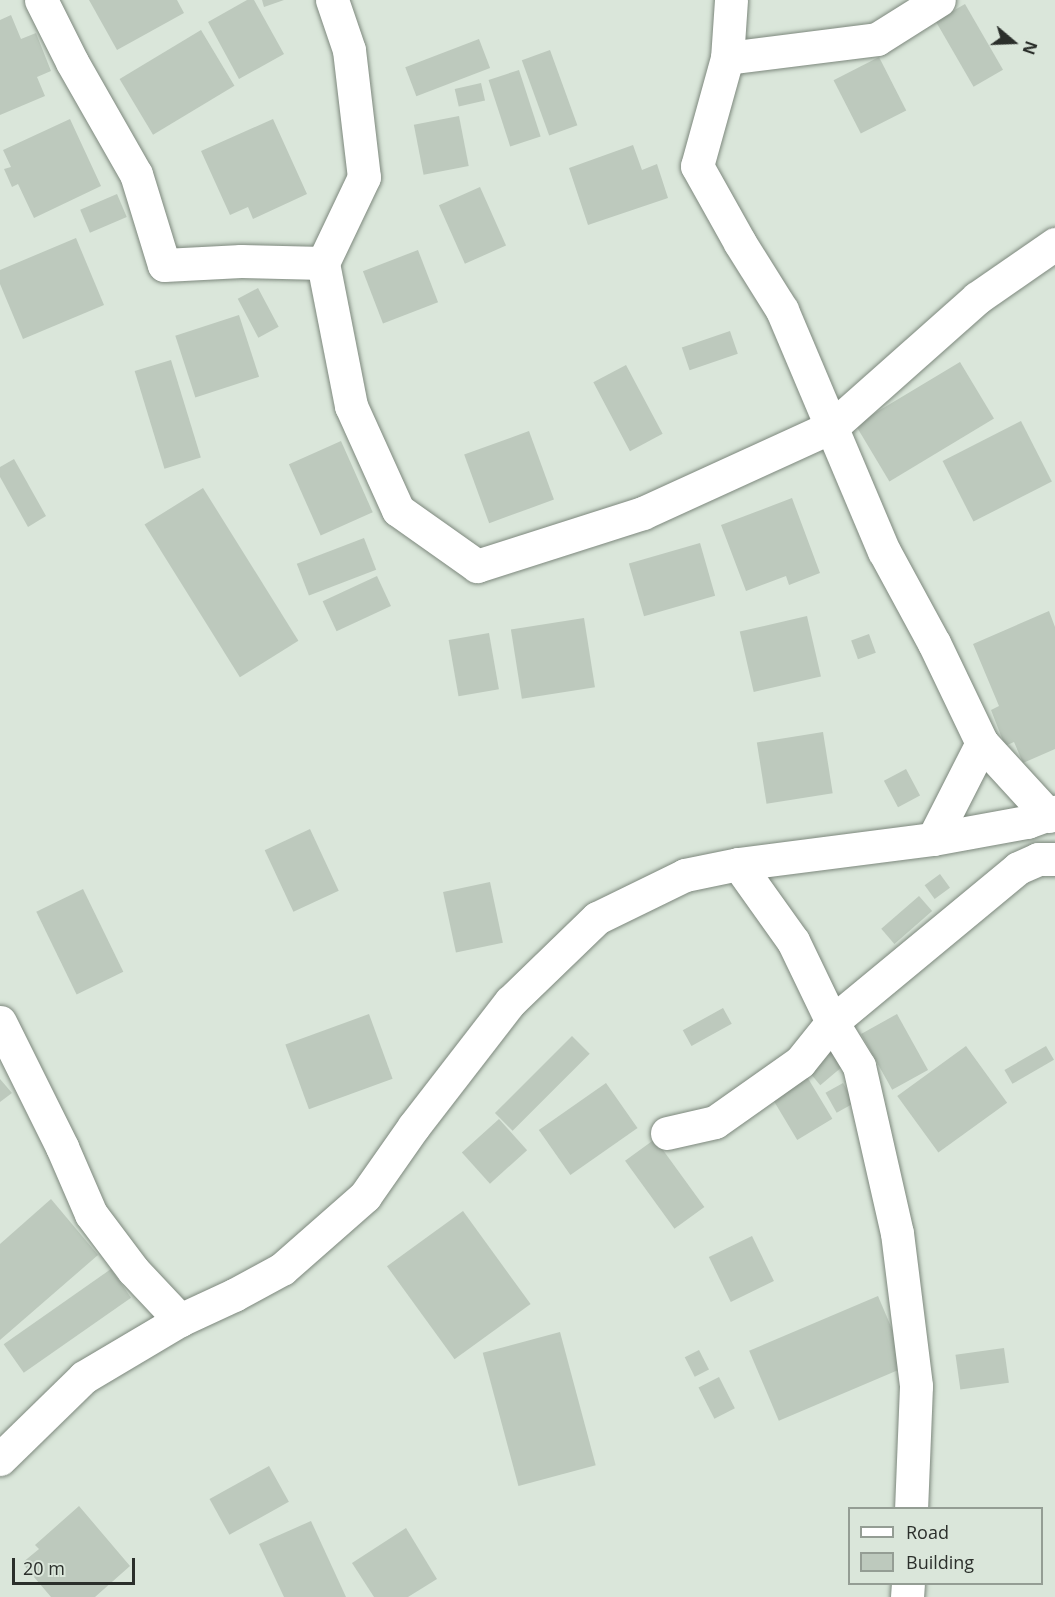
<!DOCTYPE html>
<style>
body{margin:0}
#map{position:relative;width:1055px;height:1597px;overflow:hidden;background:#dae6da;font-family:"Open Sans",sans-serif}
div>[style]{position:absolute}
.building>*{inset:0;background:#bdc9bd;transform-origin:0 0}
.roads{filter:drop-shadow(0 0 2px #7d887d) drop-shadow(0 0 2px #7d887d)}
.minor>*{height:33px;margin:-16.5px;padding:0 16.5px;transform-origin:16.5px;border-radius:16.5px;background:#fff}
span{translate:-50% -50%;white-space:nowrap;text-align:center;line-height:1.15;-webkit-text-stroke:5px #dae6da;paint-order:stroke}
.legend{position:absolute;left:848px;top:1507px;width:195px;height:78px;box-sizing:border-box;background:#dae6da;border:2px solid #949d94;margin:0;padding:8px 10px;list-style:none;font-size:18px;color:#2b2f2b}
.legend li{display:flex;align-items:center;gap:12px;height:30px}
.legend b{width:30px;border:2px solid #949d94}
.north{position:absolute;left:983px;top:12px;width:60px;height:60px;-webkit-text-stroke:4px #dae6da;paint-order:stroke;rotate:109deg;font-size:16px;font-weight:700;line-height:24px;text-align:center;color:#2b2f2b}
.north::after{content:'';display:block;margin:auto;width:21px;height:27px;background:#2b2f2b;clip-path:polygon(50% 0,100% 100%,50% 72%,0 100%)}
.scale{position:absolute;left:12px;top:1558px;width:123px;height:27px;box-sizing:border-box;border:3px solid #2b2f2b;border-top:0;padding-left:8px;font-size:18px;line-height:21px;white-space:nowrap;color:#2b2f2b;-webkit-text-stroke:4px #dae6da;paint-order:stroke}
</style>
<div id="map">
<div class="building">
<div style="clip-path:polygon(89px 0,177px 0,184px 13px,117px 50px)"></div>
<div style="clip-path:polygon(247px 0,254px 0,284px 54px,239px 79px,208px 22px)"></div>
<div style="clip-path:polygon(262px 0,284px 0,264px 7px)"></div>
<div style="left:965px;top:4px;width:76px;height:34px;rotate:60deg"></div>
<div style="clip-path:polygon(11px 15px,21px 39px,36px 33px,51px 71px,37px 77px,45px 96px,0 115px,0 20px)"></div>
<div style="left:201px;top:30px;width:65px;height:95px;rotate:59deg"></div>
<div style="left:479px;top:39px;width:31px;height:79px;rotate:69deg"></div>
<div style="left:550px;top:50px;width:80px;height:30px;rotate:70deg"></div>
<div style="left:879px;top:57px;width:60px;height:51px;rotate:63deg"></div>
<div style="left:519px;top:70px;width:70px;height:32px;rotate:72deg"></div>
<div style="left:481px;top:83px;width:18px;height:27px;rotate:77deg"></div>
<div style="left:459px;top:116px;width:51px;height:46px;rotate:79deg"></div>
<div style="clip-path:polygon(70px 119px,101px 186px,34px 218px,18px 184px,12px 187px,4px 169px,11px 167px,3px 150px)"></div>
<div style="clip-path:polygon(273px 119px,307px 194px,253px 219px,248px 207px,230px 215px,201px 151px)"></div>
<div style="clip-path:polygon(633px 145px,642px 170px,657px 164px,668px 198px,588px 225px,569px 168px)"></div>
<div style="left:480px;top:187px;width:64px;height:45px;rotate:66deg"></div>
<div style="left:117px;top:194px;width:25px;height:40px;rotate:67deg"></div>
<div style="clip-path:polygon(76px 238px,104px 305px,23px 339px,0 284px,0 270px)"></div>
<div style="left:418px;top:250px;width:56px;height:59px;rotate:69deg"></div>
<div style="left:258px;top:288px;width:44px;height:23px;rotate:62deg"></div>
<div style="left:239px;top:315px;width:65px;height:67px;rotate:72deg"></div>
<div style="left:730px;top:331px;width:24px;height:51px;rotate:71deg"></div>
<div style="left:171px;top:360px;width:102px;height:38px;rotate:73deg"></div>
<div style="left:960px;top:362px;width:66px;height:122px;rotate:59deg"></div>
<div style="left:626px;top:365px;width:78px;height:37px;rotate:62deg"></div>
<div style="left:1021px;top:421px;width:68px;height:88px;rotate:63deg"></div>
<div style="left:529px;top:431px;width:73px;height:69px;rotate:70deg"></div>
<div style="left:341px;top:441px;width:78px;height:57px;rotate:66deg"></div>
<div style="clip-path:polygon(14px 459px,46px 516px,28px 527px,0 477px,0 467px)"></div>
<div style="left:203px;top:488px;width:180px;height:69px;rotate:58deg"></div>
<div style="clip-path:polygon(792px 498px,820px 573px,789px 585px,786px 576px,746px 591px,721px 525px)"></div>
<div style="left:364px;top:538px;width:34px;height:72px;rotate:69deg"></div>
<div style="left:700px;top:543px;width:55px;height:74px;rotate:74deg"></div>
<div style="left:377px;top:576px;width:33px;height:60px;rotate:65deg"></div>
<div style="clip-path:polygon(1049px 611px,1055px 627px,1055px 749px,1023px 763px,1014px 742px,1005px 746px,991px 710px,999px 706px,973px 644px)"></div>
<div style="left:807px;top:616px;width:62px;height:69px;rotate:77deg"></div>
<div style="left:584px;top:618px;width:70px;height:74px;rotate:81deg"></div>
<div style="left:489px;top:633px;width:57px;height:41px;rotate:80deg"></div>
<div style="left:869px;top:634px;width:20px;height:19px;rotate:70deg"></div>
<div style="left:823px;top:732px;width:62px;height:67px;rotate:81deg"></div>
<div style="left:906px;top:769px;width:30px;height:25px;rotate:62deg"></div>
<div style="left:310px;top:829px;width:68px;height:50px;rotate:65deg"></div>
<div style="left:940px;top:874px;width:17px;height:19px;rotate:54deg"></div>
<div style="left:490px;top:882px;width:62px;height:48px;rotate:78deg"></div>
<div style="left:83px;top:889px;width:92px;height:52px;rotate:64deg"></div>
<div style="left:919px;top:896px;width:20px;height:50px;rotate:49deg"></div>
<div style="left:723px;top:1008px;width:18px;height:46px;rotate:61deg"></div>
<div style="left:369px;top:1014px;width:69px;height:89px;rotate:70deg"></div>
<div style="left:897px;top:1014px;width:64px;height:41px;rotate:61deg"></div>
<div style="left:572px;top:1036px;width:25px;height:109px;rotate:45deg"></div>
<div style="left:966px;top:1046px;width:70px;height:85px;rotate:54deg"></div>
<div style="left:1046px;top:1046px;width:16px;height:48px;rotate:60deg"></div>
<div style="left:830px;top:1047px;width:23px;height:32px;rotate:50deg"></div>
<div style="left:803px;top:1070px;width:57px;height:41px;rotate:59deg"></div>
<div style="clip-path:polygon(0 1079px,12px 1093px,0 1102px)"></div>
<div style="left:606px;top:1083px;width:55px;height:82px;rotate:55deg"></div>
<div style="left:843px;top:1083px;width:23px;height:20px;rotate:61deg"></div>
<div style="left:499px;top:1119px;width:42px;height:50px;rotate:48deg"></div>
<div style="left:655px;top:1139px;width:84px;height:37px;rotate:54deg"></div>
<div style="clip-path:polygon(51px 1199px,98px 1255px,0 1340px,0 1244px)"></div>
<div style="left:463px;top:1211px;width:115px;height:94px;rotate:54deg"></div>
<div style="left:752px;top:1236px;width:50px;height:48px;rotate:64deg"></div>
<div style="left:111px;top:1269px;width:35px;height:131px;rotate:55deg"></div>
<div style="left:878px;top:1296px;width:76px;height:140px;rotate:67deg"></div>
<div style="left:560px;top:1332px;width:138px;height:80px;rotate:75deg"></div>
<div style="left:1004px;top:1348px;width:35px;height:49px;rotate:82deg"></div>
<div style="left:699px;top:1350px;width:22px;height:16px;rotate:63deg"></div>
<div style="left:719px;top:1377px;width:35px;height:23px;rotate:63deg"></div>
<div style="left:269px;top:1466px;width:41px;height:68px;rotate:61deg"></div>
<div style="clip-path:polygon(79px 1506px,130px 1566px,95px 1597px,51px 1597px,22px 1563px,39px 1549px,35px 1545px)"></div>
<div style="clip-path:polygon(311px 1521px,346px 1597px,284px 1597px,259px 1544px)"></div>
<div style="clip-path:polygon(406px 1528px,437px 1579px,408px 1597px,374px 1597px,352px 1563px)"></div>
</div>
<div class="roads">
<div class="minor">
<div style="left:41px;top:0;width:69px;rotate:63.4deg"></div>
<div style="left:72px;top:62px;width:129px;rotate:60.3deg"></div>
<div style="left:136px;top:174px;width:95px;rotate:72.9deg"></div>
<div style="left:164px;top:265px;width:77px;rotate:-3deg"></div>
<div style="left:241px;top:261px;width:82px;rotate:1.4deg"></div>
<div style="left:332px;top:0;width:53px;rotate:71.2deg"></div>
<div style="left:349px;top:50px;width:128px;rotate:83.3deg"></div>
<div style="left:364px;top:177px;width:95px;rotate:115.5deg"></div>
<div style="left:323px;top:263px;width:146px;rotate:78.9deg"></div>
<div style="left:351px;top:406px;width:114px;rotate:65.7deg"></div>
<div style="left:398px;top:510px;width:97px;rotate:35.3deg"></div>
<div style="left:477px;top:566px;width:174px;rotate:-17.7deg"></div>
<div style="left:643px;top:513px;width:209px;rotate:-24.6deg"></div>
<div style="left:833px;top:426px;width:193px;rotate:-41.6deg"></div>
<div style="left:977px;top:298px;width:95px;rotate:-34.7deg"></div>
<div style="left:731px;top:0;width:58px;rotate:93.9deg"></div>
<div style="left:727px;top:58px;width:112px;rotate:105.5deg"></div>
<div style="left:697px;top:166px;width:88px;rotate:60.8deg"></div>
<div style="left:740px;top:243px;width:79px;rotate:57.9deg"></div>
<div style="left:782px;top:310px;width:262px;rotate:67.1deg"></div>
<div style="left:884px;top:551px;width:105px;rotate:61.5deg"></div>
<div style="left:934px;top:643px;width:111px;rotate:64.4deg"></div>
<div style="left:982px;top:743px;width:99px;rotate:47.5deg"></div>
<div style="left:727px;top:58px;width:151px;rotate:-7.2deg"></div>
<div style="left:877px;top:39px;width:73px;rotate:-32.2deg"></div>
<div style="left:933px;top:839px;width:108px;rotate:-63deg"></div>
<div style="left:738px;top:864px;width:95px;rotate:54.5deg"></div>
<div style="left:793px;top:941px;width:90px;rotate:64.3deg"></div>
<div style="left:832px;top:1022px;width:52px;rotate:58.5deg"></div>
<div style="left:859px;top:1066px;width:171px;rotate:77.2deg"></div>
<div style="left:897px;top:1233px;width:154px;rotate:82.9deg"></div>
<div style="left:916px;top:1386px;width:122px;rotate:92.3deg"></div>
<div style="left:0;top:1022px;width:140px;rotate:63.6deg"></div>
<div style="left:62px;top:1147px;width:73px;rotate:66.6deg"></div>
<div style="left:91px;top:1214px;width:70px;rotate:53.1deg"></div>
<div style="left:133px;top:1270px;width:69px;rotate:46.8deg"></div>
<div style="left:667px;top:1133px;width:49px;rotate:-12.9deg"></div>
<div style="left:715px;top:1122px;width:104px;rotate:-35.2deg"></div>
<div style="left:800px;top:1062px;width:51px;rotate:-51.3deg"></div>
<div style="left:832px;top:1022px;width:241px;rotate:-39.6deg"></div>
<div style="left:1018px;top:868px;width:22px;rotate:-24deg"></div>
<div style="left:1038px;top:859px;width:17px"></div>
<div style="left:0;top:1459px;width:117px;rotate:-44.3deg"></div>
<div style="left:84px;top:1377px;width:112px;rotate:-30.7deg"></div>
<div style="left:180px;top:1320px;width:60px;rotate:-24.8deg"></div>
<div style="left:234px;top:1295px;width:55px;rotate:-28.4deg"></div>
<div style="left:282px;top:1269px;width:111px;rotate:-41.3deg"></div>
<div style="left:365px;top:1196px;width:85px;rotate:-55deg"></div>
<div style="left:414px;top:1126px;width:157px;rotate:-52.3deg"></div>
<div style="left:510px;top:1002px;width:121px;rotate:-44deg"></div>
<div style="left:597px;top:918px;width:98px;rotate:-26deg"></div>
<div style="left:685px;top:875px;width:54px;rotate:-11.7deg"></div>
<div style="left:738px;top:864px;width:197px;rotate:-7.3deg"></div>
<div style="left:933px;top:839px;width:96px;rotate:-10.3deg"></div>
<div style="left:1027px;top:822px;width:30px;rotate:-20deg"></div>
<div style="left:907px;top:1597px;width:13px;rotate:-86deg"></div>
</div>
</div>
<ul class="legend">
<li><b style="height:8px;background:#fff"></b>Road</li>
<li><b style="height:16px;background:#bdc9bd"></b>Building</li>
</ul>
<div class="north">N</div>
<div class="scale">20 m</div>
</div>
